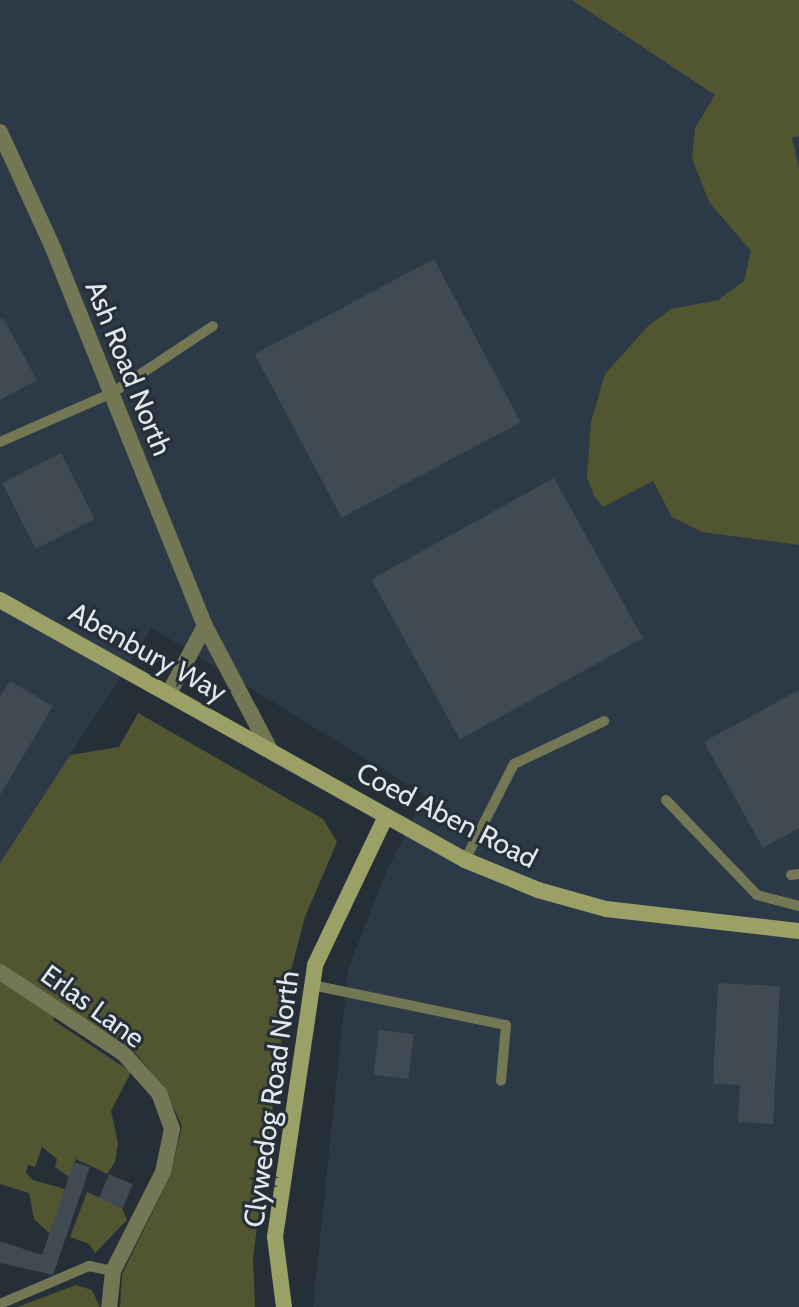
<!DOCTYPE html>
<style>
body{margin:0}
#map{position:relative;width:799px;height:1307px;overflow:hidden;background:#252f38;font-family:Cabin,sans-serif}
div>[style]{position:absolute}
.built>*{inset:0;background:#2b3a46}
.green>*{inset:0;background:#515530}
.building>*{inset:0;background:#404a53;transform-origin:0 0}
.lane>*{height:10px;margin:-5px;padding:0 5px;transform-origin:5px;border-radius:5px;background:#737753}
.street>*{height:16px;margin:-8px;padding:0 8px;transform-origin:8px;border-radius:8px;background:#737753}
.secondary>*{height:16px;margin:-8px;padding:0 8px;transform-origin:8px;border-radius:8px;background:#9aa066}
span{translate:-50% -50%;white-space:nowrap;text-align:center;line-height:1.15;-webkit-text-stroke:6px #252f38;paint-order:stroke}
.street-label{font-size:28px;color:#e2e8ed}
</style>
<div id="map">
<div class="built">
<div style="clip-path:polygon(0 0,799px 0,799px 1307px,313px 1307px,348px 970px,386px 872px,425px 795px,152px 628px,0 863px)"></div>
</div>
<div class="green">
<div style="clip-path:polygon(572px 0,799px 0,799px 136px,792px 138px,799px 168px,799px 545px,702px 532px,672px 517px,653px 481px,603px 507px,594px 496px,587px 477px,591px 422px,605px 374px,648px 326px,671px 309px,718px 300px,744px 281px,751px 251px,709px 202px,692px 158px,695px 128px,715px 95px)"></div>
<div style="clip-path:polygon(138px 713px,323px 819px,337px 842px,305px 917px,290px 974px,253px 1258px,255px 1307px,120px 1307px,122px 1274px,170px 1176px,182px 1126px,164px 1087px,131px 1048px,58px 1003px,53px 1020px,131px 1072px,111px 1111px,118px 1143px,115px 1162px,107px 1174px,76px 1159px,69px 1177px,55px 1167px,57px 1159px,42px 1147px,35px 1167px,28px 1165px,26px 1173px,33px 1180px,65px 1189px,50px 1234px,34px 1219px,29px 1193px,0 1184px,0 863px,70px 755px,119px 747px)"></div>
<div style="clip-path:polygon(87px 1192px,122px 1208px,127px 1220px,95px 1253px,89px 1244px,70px 1237px)"></div>
<div style="clip-path:polygon(76px 1285px,92px 1290px,100px 1307px,17px 1307px)"></div>
</div>
<div class="building">
<div style="left:434px;top:259px;width:185px;height:203px;rotate:62deg"></div>
<div style="clip-path:polygon(3px 318px,37px 380px,0 400px,0 320px)"></div>
<div style="left:61px;top:453px;width:74px;height:66px;rotate:63deg"></div>
<div style="left:554px;top:478px;width:183px;height:209px;rotate:61deg"></div>
<div style="clip-path:polygon(10px 681px,53px 706px,0 795px,0 697px)"></div>
<div style="clip-path:polygon(799px 690px,799px 828px,763px 848px,704px 742px)"></div>
<div style="clip-path:polygon(718px 983px,780px 986px,773px 1124px,738px 1122px,740px 1085px,713px 1084px)"></div>
<div style="left:379px;top:1030px;width:35px;height:45px;rotate:7deg"></div>
<div style="clip-path:polygon(74px 1162px,90px 1167px,53px 1275px,0 1263px,0 1241px,42px 1255px)"></div>
<div style="left:109px;top:1174px;width:26px;height:26px;rotate:23deg"></div>
</div>
<div class="lane">
<div style="left:0;top:442px;width:122px;rotate:-23.6deg"></div>
<div style="left:112px;top:393px;width:121px;rotate:-33.6deg"></div>
<div style="left:666px;top:800px;width:132px;rotate:46.2deg"></div>
<div style="left:757px;top:895px;width:43px;rotate:14.7deg"></div>
<div style="left:465px;top:860px;width:108px;rotate:-63deg"></div>
<div style="left:514px;top:764px;width:100px;rotate:-25.5deg"></div>
<div style="left:791px;top:875px;width:8px;rotate:-7deg"></div>
<div style="left:312px;top:985px;width:198px;rotate:11.7deg"></div>
<div style="left:506px;top:1025px;width:56px;rotate:95.1deg"></div>
<div style="left:0;top:1304px;width:97px;rotate:-23.1deg"></div>
<div style="left:89px;top:1266px;width:25px;rotate:12deg"></div>
</div>
<div class="street">
<div style="left:0;top:132px;width:128px;rotate:65.4deg"></div>
<div style="left:53px;top:248px;width:407px;rotate:68.1deg"></div>
<div style="left:205px;top:626px;width:140px;rotate:62.3deg"></div>
<div style="left:169px;top:693px;width:76px;rotate:-61.8deg"></div>
<div style="left:0;top:972px;width:147px;rotate:33.4deg"></div>
<div style="left:123px;top:1053px;width:54px;rotate:48deg"></div>
<div style="left:159px;top:1093px;width:38px;rotate:70deg"></div>
<div style="left:172px;top:1129px;width:44px;rotate:101.8deg"></div>
<div style="left:163px;top:1172px;width:111px;rotate:116.8deg"></div>
<div style="left:113px;top:1271px;width:36px;rotate:96deg"></div>
</div>
<div class="secondary">
<div style="left:0;top:600px;width:533px;rotate:29.21deg"></div>
<div style="left:465px;top:860px;width:79px;rotate:22.3deg"></div>
<div style="left:538px;top:890px;width:71px;rotate:15.6deg"></div>
<div style="left:606px;top:909px;width:194px;rotate:6.5deg"></div>
<div style="left:284px;top:1307px;width:71px;rotate:-97.3deg"></div>
<div style="left:275px;top:1237px;width:275px;rotate:-81.6deg"></div>
<div style="left:315px;top:965px;width:163px;rotate:-64.5deg"></div>
</div>
<div class="street-label">
<span style="left:129px;top:368px;rotate:68deg">Ash Road North</span>
<span style="left:148px;top:652px;rotate:29deg">Abenbury Way</span>
<span style="left:447px;top:815px;rotate:27deg">Coed Aben Road</span>
<span style="left:93px;top:1006px;rotate:36deg">Erlas Lane</span>
<span style="left:271px;top:1099px;rotate:-82deg">Clywedog Road North</span>
</div>
</div>
